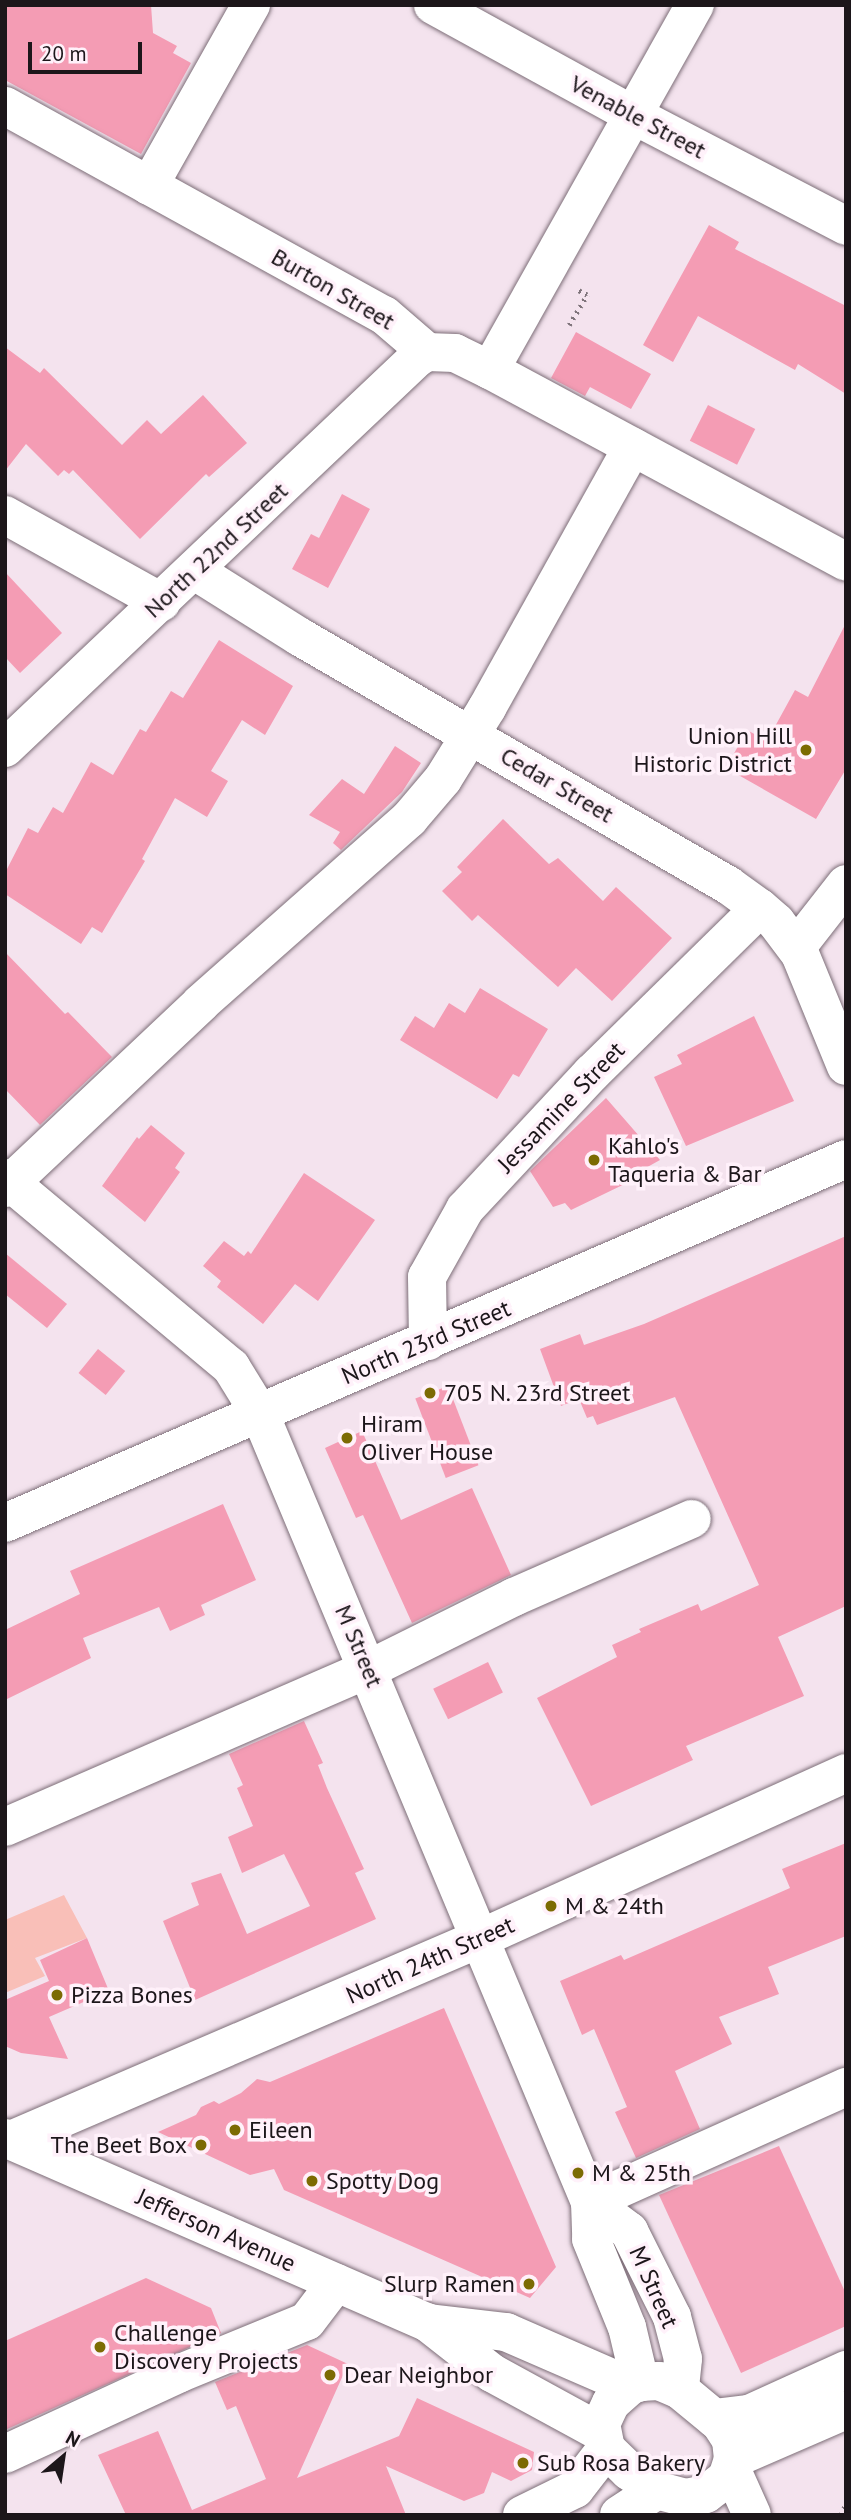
<!DOCTYPE html>
<style>
body{margin:0}
#map{position:relative;width:851px;height:2520px;overflow:hidden;background:#f4e3ee;font-family:"PT Sans",sans-serif}
div>[style]{position:absolute}
.green>*{inset:0;background:#f9bfb8}
.building>*{inset:0;background:#f49cb4;transform-origin:0 0}
.path>*{height:4.5px;margin-top:-2.25px;transform-origin:0;background:repeating-linear-gradient(90deg,#7f747b 0 2px,transparent 0 7px)}
.roads{filter:drop-shadow(0 0 2px #7d6e78) drop-shadow(0 0 2px #7d6e78)}
.minor>*{height:38px;margin:-19px;padding:0 19px;transform-origin:19px;border-radius:19px;background:#fff}
.major>*{height:38px;margin:-19px;padding:0 19px;transform-origin:19px;border-radius:19px;background:#fff}
.dots>*{width:19px;height:19px;translate:-50% -50%;box-sizing:border-box;border:4px solid #fff1fa;border-radius:50%}
span{translate:-50% -50%;white-space:nowrap;text-align:center;line-height:1.15;-webkit-text-stroke:7px #fff1fa;paint-order:stroke}
.street-label{font-size:24px;color:#1c161a}
.poi-label{font-size:24px;color:#1c161a}
.right{translate:-100% -50%;text-align:right}
.left{translate:0 -50%;text-align:left}
.frame{position:absolute;inset:0;border:7px solid #1c161a;pointer-events:none}
.north{position:absolute;left:28px;top:2422px;width:70px;height:70px;-webkit-text-stroke:5px #fff1fa;paint-order:stroke;rotate:29deg;font-size:19px;font-weight:700;line-height:28px;text-align:center;color:#1c161a}
.north::after{content:'';display:block;margin:auto;width:24px;height:32px;background:#1c161a;clip-path:polygon(50% 0,100% 100%,50% 72%,0 100%)}
.scale{position:absolute;left:28px;top:42px;width:114px;height:32px;box-sizing:border-box;border:4px solid #1c161a;border-top:0;padding-left:9px;font-size:21px;line-height:24px;white-space:nowrap;color:#1c161a;-webkit-text-stroke:5px #fff1fa;paint-order:stroke}
</style>
<div id="map">
<div class="green">
<div style="clip-path:polygon(64px 1895px,87px 1938px,35px 1958px,45px 1976px,5px 1993px,5px 1920px)"></div>
</div>
<div class="building">
<div style="clip-path:polygon(5px 5px,151px 5px,153px 33px,177px 46px,173px 53px,191px 63px,141px 154px,5px 80px)"></div>
<div style="clip-path:polygon(709px 225px,739px 242px,735px 249px,846px 306px,846px 394px,798px 364px,795px 370px,698px 316px,673px 362px,643px 345px)"></div>
<div style="clip-path:polygon(576px 332px,651px 374px,631px 409px,590px 387px,585px 396px,551px 378px)"></div>
<div style="clip-path:polygon(5px 347px,40px 373px,44px 368px,122px 445px,147px 420px,161px 434px,203px 395px,247px 443px,209px 477px,206px 474px,140px 539px,73px 470px,69px 474px,64px 470px,58px 476px,26px 444px,5px 471px)"></div>
<div style="left:708px;top:405px;width:53px;height:40px;rotate:27deg"></div>
<div style="clip-path:polygon(342px 494px,370px 509px,328px 588px,292px 569px,311px 534px,319px 538px)"></div>
<div style="clip-path:polygon(5px 572px,62px 633px,20px 673px,5px 657px)"></div>
<div style="clip-path:polygon(846px 623px,846px 769px,816px 819px,726px 768px,747px 730px,767px 741px,795px 690px,808px 697px)"></div>
<div style="clip-path:polygon(219px 640px,293px 686px,265px 735px,242px 720px,211px 771px,228px 781px,207px 817px,175px 798px,142px 859px,145px 861px,102px 933px,92px 927px,81px 944px,5px 894px,5px 873px,28px 828px,38px 833px,53px 807px,63px 813px,91px 762px,113px 775px,140px 729px,146px 732px,171px 691px,183px 698px)"></div>
<div style="clip-path:polygon(395px 746px,421px 763px,402px 792px,341px 850px,333px 843px,340px 832px,309px 815px,342px 779px,364px 794px)"></div>
<div style="clip-path:polygon(503px 819px,549px 864px,558px 858px,603px 901px,616px 887px,672px 938px,612px 1001px,576px 968px,558px 987px,478px 915px,472px 921px,442px 891px,462px 872px,457px 867px)"></div>
<div style="clip-path:polygon(5px 952px,65px 1014px,68px 1012px,112px 1057px,40px 1125px,5px 1089px)"></div>
<div style="clip-path:polygon(480px 988px,548px 1029px,519px 1077px,513px 1074px,497px 1099px,400px 1040px,415px 1016px,434px 1028px,449px 1003px,465px 1013px)"></div>
<div style="clip-path:polygon(754px 1016px,794px 1101px,686px 1146px,654px 1077px,682px 1064px,677px 1055px)"></div>
<div style="clip-path:polygon(606px 1098px,660px 1160px,633px 1175px,635px 1179px,571px 1210px,565px 1203px,553px 1207px,530px 1171px)"></div>
<div style="clip-path:polygon(151px 1125px,185px 1153px,175px 1168px,180px 1172px,145px 1222px,102px 1186px,137px 1137px,139px 1139px)"></div>
<div style="clip-path:polygon(304px 1173px,375px 1220px,318px 1301px,295px 1284px,263px 1324px,217px 1287px,221px 1281px,203px 1266px,224px 1241px,244px 1256px,248px 1251px,251px 1254px)"></div>
<div style="clip-path:polygon(846px 1236px,846px 1606px,778px 1637px,804px 1696px,686px 1746px,693px 1760px,591px 1806px,537px 1698px,617px 1657px,612px 1645px,641px 1632px,639px 1629px,698px 1604px,701px 1611px,759px 1585px,675px 1397px,597px 1425px,593px 1416px,587px 1418px,579px 1399px,561px 1406px,540px 1349px,580px 1334px,584px 1345px,644px 1324px)"></div>
<div style="clip-path:polygon(5px 1253px,67px 1304px,47px 1328px,5px 1294px)"></div>
<div style="left:98px;top:1349px;width:35px;height:31px;rotate:39deg"></div>
<div style="left:448px;top:1386px;width:85px;height:35px;rotate:69deg"></div>
<div style="clip-path:polygon(362px 1431px,401px 1520px,472px 1488px,511px 1575px,412px 1623px,363px 1515px,356px 1518px,325px 1448px)"></div>
<div style="clip-path:polygon(223px 1504px,256px 1580px,201px 1605px,205px 1615px,170px 1631px,159px 1607px,83px 1638px,91px 1658px,5px 1700px,5px 1630px,80px 1594px,70px 1571px)"></div>
<div style="left:488px;top:1662px;width:34px;height:61px;rotate:64deg"></div>
<div style="clip-path:polygon(304px 1721px,323px 1763px,318px 1765px,327px 1788px,364px 1869px,355px 1873px,376px 1919px,195px 2000px,163px 1921px,199px 1905px,191px 1883px,221px 1873px,247px 1934px,310px 1906px,284px 1854px,242px 1873px,228px 1837px,253px 1826px,237px 1788px,243px 1785px,229px 1754px)"></div>
<div style="clip-path:polygon(846px 1843px,846px 1936px,768px 1967px,779px 1994px,719px 2017px,732px 2044px,675px 2071px,700px 2129px,636px 2158px,615px 2112px,627px 2107px,594px 2029px,582px 2035px,560px 1981px,621px 1955px,624px 1960px,790px 1888px,782px 1869px)"></div>
<div style="clip-path:polygon(87px 1938px,109px 1991px,49px 2017px,68px 2059px,21px 2053px,5px 2046px,5px 2000px,49px 1981px,40px 1960px)"></div>
<div style="clip-path:polygon(444px 2008px,556px 2267px,530px 2298px,284px 2190px,274px 2169px,250px 2175px,158px 2132px,196px 2115px,201px 2107px,214px 2101px,219px 2104px,241px 2093px,257px 2079px,270px 2082px)"></div>
<div style="clip-path:polygon(779px 2146px,846px 2294px,846px 2326px,741px 2373px,659px 2195px)"></div>
<div style="clip-path:polygon(146px 2278px,211px 2308px,221px 2333px,5px 2430px,5px 2341px)"></div>
<div style="clip-path:polygon(307px 2345px,348px 2364px,297px 2478px,399px 2436px,417px 2398px,534px 2452px,532px 2470px,511px 2481px,492px 2472px,484px 2493px,464px 2501px,386px 2466px,406px 2515px,126px 2515px,98px 2455px,158px 2431px,192px 2510px,266px 2479px,236px 2406px,227px 2410px,215px 2382px)"></div>
</div>
<div class="path">
<div style="left:569px;top:325px;width:35px;rotate:-59deg"></div>
<div style="left:587px;top:295px;width:11px;rotate:-153deg"></div>
<div style="left:841px;top:2515px;width:13px;rotate:-67deg"></div>
</div>
<div class="roads">
<div class="minor">
<div style="left:433px;top:5px;width:230px;rotate:28.8deg"></div>
<div style="left:635px;top:116px;width:238px;rotate:27.5deg"></div>
<div style="left:5px;top:106px;width:433px;rotate:28.9deg"></div>
<div style="left:384px;top:315px;width:57px;rotate:40.7deg"></div>
<div style="left:427px;top:352px;width:28px;rotate:2deg"></div>
<div style="left:455px;top:353px;width:39px;rotate:26deg"></div>
<div style="left:490px;top:370px;width:404px;rotate:28.3deg"></div>
<div style="left:149px;top:186px;width:208px;rotate:-60.6deg"></div>
<div style="left:490px;top:370px;width:419px;rotate:-60.7deg"></div>
<div style="left:5px;top:515px;width:179px;rotate:29.1deg"></div>
<div style="left:195px;top:571px;width:124px;rotate:32.2deg"></div>
<div style="left:300px;top:637px;width:495px;rotate:30.1deg"></div>
<div style="left:728px;top:885px;width:39px;rotate:36deg"></div>
<div style="left:760px;top:908px;width:21px;rotate:41deg"></div>
<div style="left:776px;top:922px;width:40px;rotate:53deg"></div>
<div style="left:800px;top:954px;width:121px;rotate:67.7deg"></div>
<div style="left:5px;top:748px;width:567px;rotate:-43.43deg"></div>
<div style="left:417px;top:358px;width:12px;rotate:-31deg"></div>
<div style="left:796px;top:948px;width:81px;rotate:-52deg"></div>
<div style="left:5px;top:1178px;width:295px;rotate:39.9deg"></div>
<div style="left:231px;top:1367px;width:55px;rotate:58.3deg"></div>
<div style="left:260px;top:1414px;width:854px;rotate:67.28deg"></div>
<div style="left:590px;top:2202px;width:37px;rotate:88deg"></div>
<div style="left:591px;top:2239px;width:95px;rotate:67.8deg"></div>
<div style="left:627px;top:2327px;width:57px;rotate:76.7deg"></div>
<div style="left:5px;top:1188px;width:270px;rotate:-43.3deg"></div>
<div style="left:201px;top:1003px;width:278px;rotate:-41.5deg"></div>
<div style="left:409px;top:819px;width:52px;rotate:-49.6deg"></div>
<div style="left:443px;top:779px;width:84px;rotate:-58.2deg"></div>
<div style="left:487px;top:708px;width:299px;rotate:-60.9deg"></div>
<div style="left:428px;top:1341px;width:64px;rotate:-90.9deg"></div>
<div style="left:427px;top:1277px;width:78px;rotate:-60.8deg"></div>
<div style="left:465px;top:1209px;width:186px;rotate:-47deg"></div>
<div style="left:592px;top:1073px;width:235px;rotate:-44.5deg"></div>
<div style="left:5px;top:1523px;width:916px;rotate:-23.4deg"></div>
<div style="left:5px;top:1827px;width:397px;rotate:-23.5deg"></div>
<div style="left:369px;top:1669px;width:162px;rotate:-26.4deg"></div>
<div style="left:514px;top:1597px;width:194px;rotate:-23.7deg"></div>
<div style="left:5px;top:2138px;width:460px;rotate:23.6deg"></div>
<div style="left:427px;top:2322px;width:83px;rotate:38.1deg"></div>
<div style="left:492px;top:2373px;width:123px;rotate:28.6deg"></div>
<div style="left:11px;top:2140px;width:512px;rotate:-23.26deg"></div>
<div style="left:481px;top:1938px;width:401px;rotate:-24.3deg"></div>
<div style="left:590px;top:2202px;width:281px;rotate:-24.2deg"></div>
<div style="left:590px;top:2202px;width:49px;rotate:36.6deg"></div>
<div style="left:629px;top:2231px;width:96px;rotate:63.4deg"></div>
<div style="left:672px;top:2317px;width:43px;rotate:75.3deg"></div>
<div style="left:683px;top:2359px;width:31px;rotate:96deg"></div>
<div style="left:429px;top:2323px;width:78px;rotate:6.7deg"></div>
<div style="left:506px;top:2332px;width:135px;rotate:23.5deg"></div>
<div style="left:5px;top:2454px;width:191px;rotate:-24.8deg"></div>
<div style="left:178px;top:2374px;width:139px;rotate:-22.3deg"></div>
<div style="left:307px;top:2321px;width:48px;rotate:-52.7deg"></div>
<div style="left:731px;top:2468px;width:51px;rotate:65.9deg"></div>
</div>
<div class="major">
<div style="left:659px;top:2381px;width:23px;rotate:23deg"></div>
<div style="left:680px;top:2390px;width:52px;rotate:39.5deg"></div>
<div style="left:720px;top:2423px;width:20px;rotate:57deg"></div>
<div style="left:731px;top:2440px;width:19px;rotate:84deg"></div>
<div style="left:733px;top:2459px;width:20px;rotate:108deg"></div>
<div style="left:727px;top:2478px;width:26px;rotate:143deg"></div>
<div style="left:706px;top:2494px;width:20px;rotate:169deg"></div>
<div style="left:686px;top:2498px;width:30px;rotate:-165deg"></div>
<div style="left:657px;top:2490px;width:34px;rotate:-146deg"></div>
<div style="left:629px;top:2471px;width:32px;rotate:-136deg"></div>
<div style="left:606px;top:2449px;width:25px;rotate:-101deg"></div>
<div style="left:601px;top:2424px;width:23px;rotate:-65deg"></div>
<div style="left:611px;top:2403px;width:25px;rotate:-42deg"></div>
<div style="left:630px;top:2386px;width:11px;rotate:-22deg"></div>
<div style="left:640px;top:2382px;width:19px;rotate:-3deg"></div>
<div style="left:714px;top:2418px;width:35px;rotate:-7deg"></div>
<div style="left:749px;top:2414px;width:107px;rotate:-24.4deg"></div>
<div style="left:733px;top:2459px;width:123px;rotate:-23.4deg"></div>
<div style="left:522px;top:2515px;width:59px;rotate:-26.1deg"></div>
<div style="left:575px;top:2489px;width:51px;rotate:-52.2deg"></div>
<div style="left:619px;top:2515px;width:45px;rotate:-33.3deg"></div>
</div>
</div>
<div class="dots">
<div style="left:806px;top:750px;background:#7c6b03"></div>
<div style="left:594px;top:1160px;background:#7c6b03"></div>
<div style="left:430px;top:1393px;background:#7c6b03"></div>
<div style="left:347px;top:1438px;background:#7c6b03"></div>
<div style="left:551px;top:1906px;background:#7c6b03"></div>
<div style="left:57px;top:1995px;background:#7c6b03"></div>
<div style="left:235px;top:2130px;background:#7c6b03"></div>
<div style="left:201px;top:2145px;background:#7c6b03"></div>
<div style="left:578px;top:2173px;background:#7c6b03"></div>
<div style="left:312px;top:2181px;background:#7c6b03"></div>
<div style="left:529px;top:2284px;background:#7c6b03"></div>
<div style="left:100px;top:2347px;background:#7c6b03"></div>
<div style="left:330px;top:2375px;background:#7c6b03"></div>
<div style="left:523px;top:2463px;background:#7c6b03"></div>
</div>
<div class="street-label">
<span style="left:638px;top:117px;rotate:28deg">Venable Street</span>
<span style="left:333px;top:289px;rotate:30deg">Burton Street</span>
<span style="left:216px;top:550px;rotate:-43deg">North 22nd Street</span>
<span style="left:557px;top:785px;rotate:30deg">Cedar Street</span>
<span style="left:561px;top:1107px;rotate:-46deg">Jessamine Street</span>
<span style="left:426px;top:1342px;rotate:-23deg">North 23rd Street</span>
<span style="left:359px;top:1646px;rotate:67deg">M Street</span>
<span style="left:430px;top:1960px;rotate:-24deg">North 24th Street</span>
<span style="left:216px;top:2230px;rotate:24deg">Jefferson Avenue</span>
<span style="left:654px;top:2287px;rotate:66deg">M Street</span>
</div>
<div class="poi-label">
<span class="right" style="left:792px;top:750px">Union Hill<br>Historic District</span>
<span class="left" style="left:608px;top:1160px">Kahlo's<br>Taqueria &amp; Bar</span>
<span class="left" style="left:444px;top:1393px">705 N. 23rd Street</span>
<span class="left" style="left:361px;top:1438px">Hiram<br>Oliver House</span>
<span class="left" style="left:565px;top:1906px">M &amp; 24th</span>
<span class="left" style="left:71px;top:1995px">Pizza Bones</span>
<span class="left" style="left:249px;top:2130px">Eileen</span>
<span class="right" style="left:187px;top:2145px">The Beet Box</span>
<span class="left" style="left:592px;top:2173px">M &amp; 25th</span>
<span class="left" style="left:326px;top:2181px">Spotty Dog</span>
<span class="right" style="left:515px;top:2284px">Slurp Ramen</span>
<span class="left" style="left:114px;top:2347px">Challenge<br>Discovery Projects</span>
<span class="left" style="left:344px;top:2375px">Dear Neighbor</span>
<span class="left" style="left:537px;top:2463px">Sub Rosa Bakery</span>
</div>
<div class="frame"></div>
<div class="north">N</div>
<div class="scale">20 m</div>
</div>
